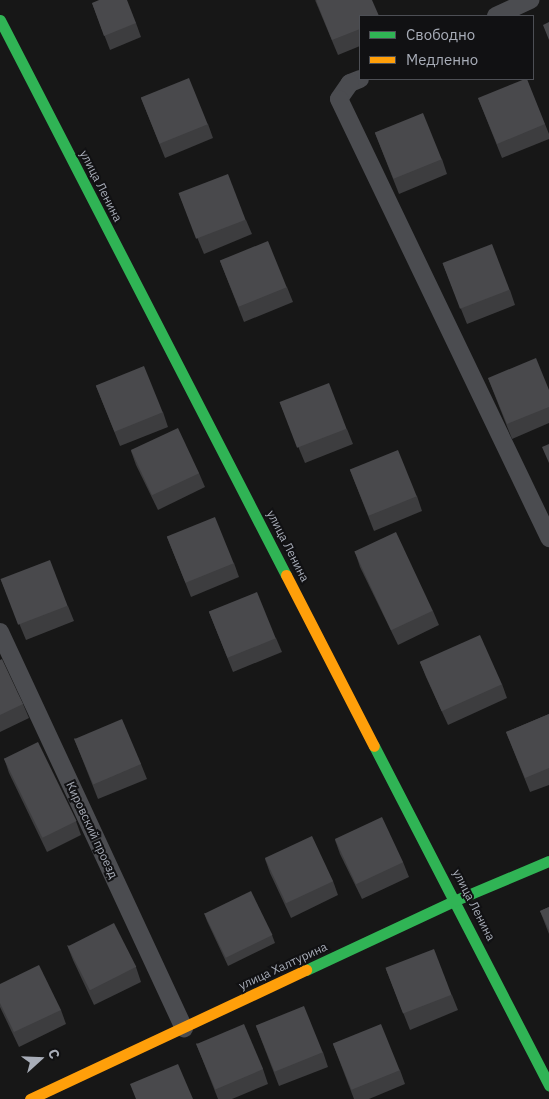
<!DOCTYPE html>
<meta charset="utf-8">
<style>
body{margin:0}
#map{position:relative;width:549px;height:1099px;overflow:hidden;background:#171717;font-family:"IBM Plex Sans",sans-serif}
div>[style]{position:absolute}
.lane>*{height:18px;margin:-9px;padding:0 9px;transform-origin:9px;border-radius:9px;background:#4b4c50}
.fast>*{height:11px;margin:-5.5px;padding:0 5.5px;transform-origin:5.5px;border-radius:5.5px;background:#30b455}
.slow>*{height:11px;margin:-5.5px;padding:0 5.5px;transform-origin:5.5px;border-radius:5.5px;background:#ff9f0a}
.wall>*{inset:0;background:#3d3d3f}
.building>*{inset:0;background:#49494c;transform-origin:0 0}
span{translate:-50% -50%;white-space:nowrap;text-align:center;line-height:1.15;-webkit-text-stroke:4px #111113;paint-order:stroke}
.street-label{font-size:12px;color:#a8adb8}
.legend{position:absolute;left:359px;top:15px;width:175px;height:65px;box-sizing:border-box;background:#111113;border:1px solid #4d4f55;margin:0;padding:6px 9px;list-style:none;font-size:15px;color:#a8adb8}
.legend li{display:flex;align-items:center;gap:10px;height:25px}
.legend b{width:25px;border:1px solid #4d4f55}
.north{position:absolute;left:15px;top:1034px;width:50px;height:50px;-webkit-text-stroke:4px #111113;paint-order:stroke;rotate:70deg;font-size:14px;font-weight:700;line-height:20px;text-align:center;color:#a8adb8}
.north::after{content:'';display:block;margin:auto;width:18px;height:22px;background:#a8adb8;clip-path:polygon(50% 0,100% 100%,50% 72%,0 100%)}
</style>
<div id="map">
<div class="lane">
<div style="left:496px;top:16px;width:38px;rotate:-25deg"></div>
<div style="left:360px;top:79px;width:11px;rotate:158deg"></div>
<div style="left:350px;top:83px;width:19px;rotate:125deg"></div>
<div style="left:339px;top:99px;width:487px;rotate:64.4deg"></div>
<div style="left:0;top:632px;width:437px;rotate:65.1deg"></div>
</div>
<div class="fast">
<div style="left:0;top:20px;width:624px;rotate:62.74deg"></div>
<div style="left:374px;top:746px;width:382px;rotate:62.7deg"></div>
<div style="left:306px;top:970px;width:166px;rotate:-25deg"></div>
<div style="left:456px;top:900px;width:101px;rotate:-22.8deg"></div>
</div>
<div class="slow">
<div style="left:286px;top:575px;width:192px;rotate:62.8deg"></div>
<div style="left:30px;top:1099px;width:305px;rotate:-25.1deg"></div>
</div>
<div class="wall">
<div style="clip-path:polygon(315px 0,360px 16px,360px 46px,338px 55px)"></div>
<div style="clip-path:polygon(92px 3px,136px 23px,141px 37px,110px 50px)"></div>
<div style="clip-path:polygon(141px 98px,208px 124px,213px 138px,165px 158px)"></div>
<div style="clip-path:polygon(478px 98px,545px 124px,549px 134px,549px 139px,502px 158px)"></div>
<div style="clip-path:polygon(375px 133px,442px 159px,447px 174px,399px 194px)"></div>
<div style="clip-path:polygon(179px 194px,246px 220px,252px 234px,204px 254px)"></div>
<div style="clip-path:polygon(220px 261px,287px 287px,293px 302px,244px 322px)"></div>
<div style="clip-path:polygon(443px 264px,510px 290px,515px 305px,467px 324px)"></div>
<div style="clip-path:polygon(488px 378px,549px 390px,549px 423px,512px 439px)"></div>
<div style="clip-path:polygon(96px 386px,163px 412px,168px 427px,120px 446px)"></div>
<div style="clip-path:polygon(280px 403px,347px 429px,353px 444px,305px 463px)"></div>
<div style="clip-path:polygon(131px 451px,199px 473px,205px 487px,158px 510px,136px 465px)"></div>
<div style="clip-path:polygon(350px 470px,417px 496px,422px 511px,374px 531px)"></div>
<div style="clip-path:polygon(167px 537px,234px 563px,239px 577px,191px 597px)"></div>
<div style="clip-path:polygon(355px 552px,433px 611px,439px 625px,398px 645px,360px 567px)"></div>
<div style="clip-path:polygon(1px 580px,68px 606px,74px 621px,26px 640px)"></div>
<div style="clip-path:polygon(209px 612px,276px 638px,282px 652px,233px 672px)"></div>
<div style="clip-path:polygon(0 660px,23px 704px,29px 718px,0 732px)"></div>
<div style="clip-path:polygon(420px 662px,502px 684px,507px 698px,448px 725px,426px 677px)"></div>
<div style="clip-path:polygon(549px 714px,549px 785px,530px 792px,506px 732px)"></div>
<div style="clip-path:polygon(74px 738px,141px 764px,147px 779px,98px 799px)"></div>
<div style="clip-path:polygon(4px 758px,76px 821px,81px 835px,47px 852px,9px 773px)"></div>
<div style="clip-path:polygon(335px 840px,403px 862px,409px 877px,362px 899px,340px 854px)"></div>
<div style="clip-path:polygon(265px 859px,333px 881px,338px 895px,291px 918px,270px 873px)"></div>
<div style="clip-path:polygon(549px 907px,549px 934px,540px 911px)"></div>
<div style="clip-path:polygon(204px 913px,272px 935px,275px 943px,228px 966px,207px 921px)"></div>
<div style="clip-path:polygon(67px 945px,136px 967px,141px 982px,94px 1005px,73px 960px)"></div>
<div style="clip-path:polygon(386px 969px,452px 995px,458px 1010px,410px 1030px)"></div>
<div style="clip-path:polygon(0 984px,61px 1010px,66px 1024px,19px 1047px,0 1007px)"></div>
<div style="clip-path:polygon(256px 1026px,323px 1052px,328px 1067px,279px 1086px)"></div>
<div style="clip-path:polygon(196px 1043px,263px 1069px,268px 1084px,232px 1099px,218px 1099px)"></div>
<div style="clip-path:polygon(333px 1044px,400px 1070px,405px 1084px,369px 1099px,354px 1099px)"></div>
</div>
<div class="building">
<div style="clip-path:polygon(99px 0,127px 0,136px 23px,104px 36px,92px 3px)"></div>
<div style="clip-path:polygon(316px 0,372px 0,379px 16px,360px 16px,360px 29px,332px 40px)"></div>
<div style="clip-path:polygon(549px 22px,549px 40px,543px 25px)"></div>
<div style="left:189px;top:78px;width:50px;height:52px;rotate:68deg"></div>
<div style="clip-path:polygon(525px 79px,527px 79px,545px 124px,497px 144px,478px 98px)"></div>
<div style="left:423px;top:113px;width:50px;height:52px;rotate:68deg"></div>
<div style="left:228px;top:174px;width:49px;height:53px;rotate:69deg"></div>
<div style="left:268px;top:241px;width:50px;height:52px;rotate:68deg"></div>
<div style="left:492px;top:244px;width:49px;height:53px;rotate:69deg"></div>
<div style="clip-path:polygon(536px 358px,549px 390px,549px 407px,507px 424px,488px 378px)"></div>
<div style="left:144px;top:366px;width:50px;height:52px;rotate:68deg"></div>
<div style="left:329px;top:383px;width:49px;height:53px;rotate:69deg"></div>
<div style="left:178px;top:428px;width:50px;height:52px;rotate:65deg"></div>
<div style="clip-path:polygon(549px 444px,549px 463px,542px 447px)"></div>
<div style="left:398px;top:450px;width:50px;height:52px;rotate:68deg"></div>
<div style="left:215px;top:517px;width:50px;height:52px;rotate:68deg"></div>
<div style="left:396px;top:532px;width:87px;height:46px;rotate:65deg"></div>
<div style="left:50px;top:560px;width:49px;height:53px;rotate:69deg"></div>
<div style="left:257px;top:592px;width:50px;height:52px;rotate:68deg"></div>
<div style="left:480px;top:635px;width:54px;height:66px;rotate:66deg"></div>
<div style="clip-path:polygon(2px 659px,23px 704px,0 715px,0 660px)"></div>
<div style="clip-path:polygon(549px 714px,549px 768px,525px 778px,506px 732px)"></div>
<div style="left:122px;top:719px;width:49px;height:52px;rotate:67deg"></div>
<div style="left:38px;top:742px;width:88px;height:38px;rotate:64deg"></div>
<div style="left:382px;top:817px;width:50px;height:52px;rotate:65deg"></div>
<div style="left:312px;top:836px;width:50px;height:52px;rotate:65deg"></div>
<div style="left:251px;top:891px;width:49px;height:52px;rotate:64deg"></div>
<div style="clip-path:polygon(549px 907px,549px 930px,540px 911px)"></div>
<div style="left:114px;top:923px;width:49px;height:52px;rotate:63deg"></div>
<div style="left:434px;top:949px;width:49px;height:52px;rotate:69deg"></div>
<div style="clip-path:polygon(39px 965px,61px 1010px,14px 1032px,0 1003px,0 984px)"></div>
<div style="left:304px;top:1006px;width:50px;height:52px;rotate:68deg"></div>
<div style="left:244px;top:1024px;width:49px;height:52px;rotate:67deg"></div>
<div style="left:381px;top:1024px;width:50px;height:52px;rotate:68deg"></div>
<div style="clip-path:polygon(178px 1064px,193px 1099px,136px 1099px,130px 1084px)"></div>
</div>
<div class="street-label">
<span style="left:101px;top:186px;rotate:63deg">улица Ленина</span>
<span style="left:288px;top:546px;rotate:63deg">улица Ленина</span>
<span style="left:92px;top:830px;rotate:65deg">Кировский проезд</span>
<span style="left:474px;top:905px;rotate:63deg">улица Ленина</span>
<span style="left:283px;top:966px;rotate:-25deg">улица Халтурина</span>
</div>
<ul class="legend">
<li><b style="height:6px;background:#30b455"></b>Свободно</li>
<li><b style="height:6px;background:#ff9f0a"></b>Медленно</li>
</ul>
<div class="north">С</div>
</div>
